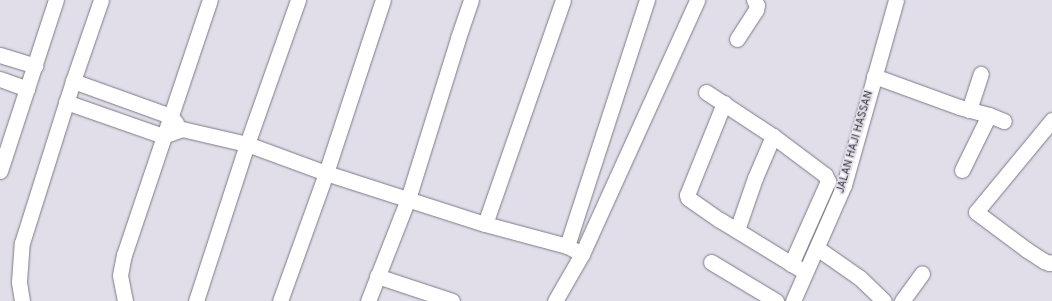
<!DOCTYPE html>
<style>
body{margin:0}
#map{position:relative;width:1052px;height:301px;overflow:hidden;background:#e1deea;font-family:Overpass,sans-serif}
div>[style]{position:absolute}
.roads{filter:drop-shadow(0 0 1px #7d7a85) drop-shadow(0 0 1px #7d7a85)}
.minor>*{height:15px;margin:-7.5px;padding:0 7.5px;transform-origin:7.5px;border-radius:7.5px;background:#fff}
span{translate:-50% -50%;white-space:nowrap;text-align:center;line-height:1.15;-webkit-text-stroke:3.5px #e1deea;paint-order:stroke}
.street-label{font-size:11px;color:#38373b}
</style>
<div id="map">
<div class="roads">
<div class="minor">
<div style="left:737px;top:39px;width:35px;rotate:-57deg"></div>
<div style="left:756px;top:10px;width:5px;rotate:-79deg"></div>
<div style="left:757px;top:5px;width:6px;rotate:-121deg"></div>
<div style="left:0;top:55px;width:37px;rotate:17deg"></div>
<div style="left:874px;top:76px;width:90px;rotate:20deg"></div>
<div style="left:959px;top:107px;width:31px;rotate:15deg"></div>
<div style="left:0;top:79px;width:29px;rotate:20deg"></div>
<div style="left:73px;top:81px;width:103px;rotate:19.8deg"></div>
<div style="left:170px;top:116px;width:9px;rotate:49deg"></div>
<div style="left:706px;top:92px;width:80px;rotate:33.3deg"></div>
<div style="left:773px;top:136px;width:65px;rotate:36.9deg"></div>
<div style="left:825px;top:175px;width:7px;rotate:63deg"></div>
<div style="left:828px;top:181px;width:91px;rotate:114deg"></div>
<div style="left:66px;top:102px;width:103px;rotate:19.3deg"></div>
<div style="left:163px;top:136px;width:20px;rotate:-20deg"></div>
<div style="left:182px;top:129px;width:67px;rotate:13deg"></div>
<div style="left:247px;top:144px;width:84px;rotate:20.2deg"></div>
<div style="left:326px;top:173px;width:167px;rotate:17.8deg"></div>
<div style="left:485px;top:224px;width:85px;rotate:15deg"></div>
<div style="left:567px;top:246px;width:17px;rotate:28deg"></div>
<div style="left:724px;top:103px;width:99px;rotate:111.9deg"></div>
<div style="left:687px;top:195px;width:3px;rotate:72deg"></div>
<div style="left:688px;top:198px;width:39px;rotate:35deg"></div>
<div style="left:720px;top:220px;width:94px;rotate:31.5deg"></div>
<div style="left:969px;top:110px;width:38px;rotate:-72deg"></div>
<div style="left:1052px;top:120px;width:119px;rotate:129.6deg"></div>
<div style="left:976px;top:212px;width:64px;rotate:36.7deg"></div>
<div style="left:1027px;top:250px;width:20px;rotate:33deg"></div>
<div style="left:1044px;top:261px;width:5px;rotate:22deg"></div>
<div style="left:1049px;top:263px;width:3px;rotate:-18deg"></div>
<div style="left:962px;top:170px;width:61px;rotate:-63.9deg"></div>
<div style="left:989px;top:115px;width:16px;rotate:22deg"></div>
<div style="left:0;top:171px;width:180px;rotate:-71.9deg"></div>
<div style="left:485px;top:224px;width:237px;rotate:-70.8deg"></div>
<div style="left:737px;top:230px;width:55px;rotate:-70.9deg"></div>
<div style="left:755px;top:178px;width:46px;rotate:-66.8deg"></div>
<div style="left:567px;top:246px;width:259px;rotate:-72deg"></div>
<div style="left:817px;top:248px;width:52px;rotate:34.9deg"></div>
<div style="left:860px;top:278px;width:33px;rotate:44deg"></div>
<div style="left:711px;top:262px;width:76px;rotate:31deg"></div>
<div style="left:377px;top:276px;width:79px;rotate:18.4deg"></div>
<div style="left:22px;top:301px;width:19px;rotate:-99deg"></div>
<div style="left:19px;top:282px;width:39px;rotate:-86deg"></div>
<div style="left:22px;top:243px;width:170px;rotate:-72.5deg"></div>
<div style="left:73px;top:81px;width:86px;rotate:-70.9deg"></div>
<div style="left:125px;top:301px;width:26px;rotate:-101deg"></div>
<div style="left:120px;top:275px;width:20px;rotate:-79deg"></div>
<div style="left:124px;top:255px;width:269px;rotate:-71.4deg"></div>
<div style="left:196px;top:301px;width:165px;rotate:-72deg"></div>
<div style="left:247px;top:144px;width:153px;rotate:-70.5deg"></div>
<div style="left:280px;top:301px;width:136px;rotate:-70.2deg"></div>
<div style="left:326px;top:173px;width:182px;rotate:-71.8deg"></div>
<div style="left:368px;top:301px;width:110px;rotate:-68.6deg"></div>
<div style="left:408px;top:199px;width:169px;rotate:-72.7deg"></div>
<div style="left:458px;top:38px;width:40px;rotate:-71.1deg"></div>
<div style="left:555px;top:301px;width:54px;rotate:-60.1deg"></div>
<div style="left:582px;top:254px;width:279px;rotate:-65.6deg"></div>
<div style="left:793px;top:301px;width:127px;rotate:-66.3deg"></div>
<div style="left:844px;top:185px;width:192px;rotate:-74.3deg"></div>
<div style="left:902px;top:301px;width:34px;rotate:-54deg"></div>
</div>
</div>
<div class="street-label">
<span style="left:855px;top:142px;rotate:-74deg">JALAN HAJI HASSAN</span>
</div>
</div>
